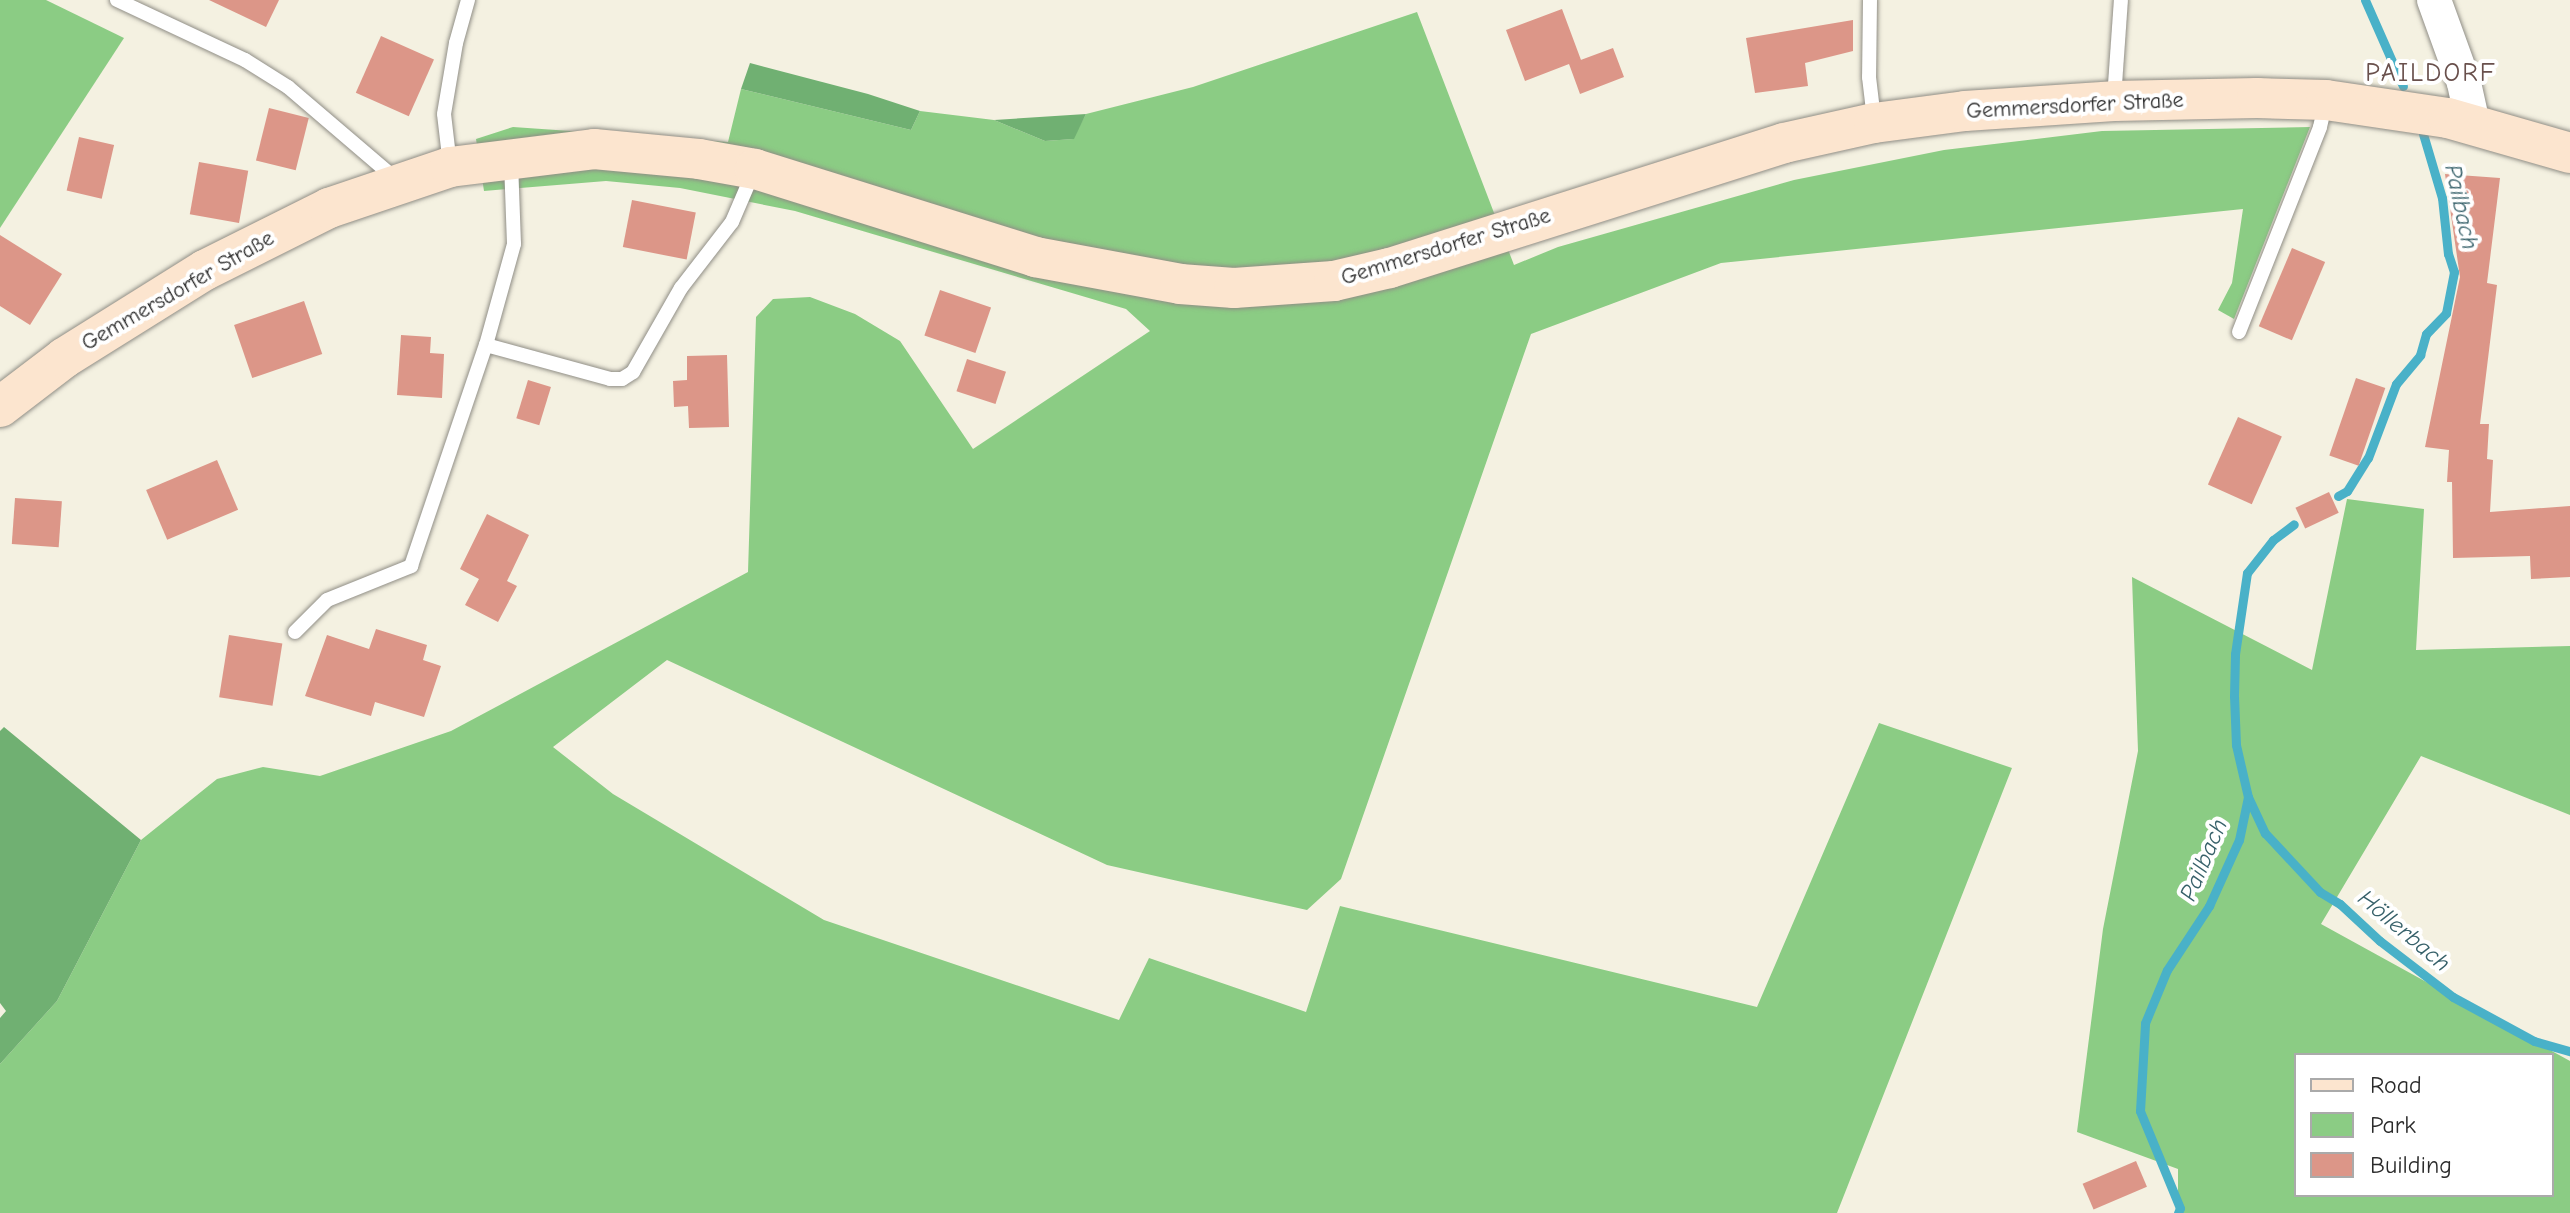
<!DOCTYPE html>
<meta charset="utf-8">
<style>
body{margin:0}
#map{position:relative;width:2570px;height:1213px;overflow:hidden;background:#f4f1e1;font-family:"Comic Neue",sans-serif}
div>[style]{position:absolute}
.green>*{inset:0;background:#8bcc84}
.forest>*{inset:0;background:#70b072}
.stream>*{height:9px;margin:-4.5px;padding:0 4.5px;transform-origin:4.5px;border-radius:4.5px;background:#49b1c8}
.building>*{inset:0;background:#dc9688;transform-origin:0 0}
.roads{filter:drop-shadow(0 0 2px #908e86) drop-shadow(0 0 2px #908e86)}
.service>*{height:14px;margin:-7px;padding:0 7px;transform-origin:7px;border-radius:7px;background:#fff}
.tertiary>*{height:34px;margin:-17px;padding:0 17px;transform-origin:17px;border-radius:17px;background:#fff}
.secondary>*{height:40px;margin:-20px;padding:0 20px;transform-origin:20px;border-radius:20px;background:#fce5cf}
span{translate:-50% -50%;white-space:nowrap;text-align:center;line-height:1.15;-webkit-text-stroke:8px #fff;paint-order:stroke}
.street-label{font-size:22px;color:#2b2b2b}
.water-label{font-size:24px;color:#37616a;font-style:italic}
.quarter-label{font-size:26px;color:#69504c;letter-spacing:2px}
.legend{position:absolute;left:2294px;top:1053px;width:260px;height:144px;box-sizing:border-box;background:#fff;border:2px solid #aaa;margin:0;padding:10px 14px;list-style:none;font-size:24px;color:#2b2b2b}
.legend li{display:flex;align-items:center;gap:16px;height:40px}
.legend b{width:40px;border:2px solid #aaa}
</style>
<div id="map">
<div class="green">
<div style="clip-path:polygon(0 0,46px 0,124px 38px,0 228px)"></div>
<div style="clip-path:polygon(1417px 12px,1514px 265px,1558px 247px,1794px 180px,1944px 150px,2102px 131px,2310px 127px,2234px 319px,2218px 310px,2232px 283px,2243px 209px,1721px 263px,1531px 334px,1341px 879px,1307px 910px,1107px 865px,667px 660px,553px 747px,613px 794px,824px 920px,1119px 1020px,1149px 958px,1306px 1012px,1340px 906px,1757px 1007px,1879px 723px,2012px 768px,1837px 1213px,0 1213px,0 1064px,57px 1001px,141px 840px,217px 779px,263px 767px,320px 776px,451px 731px,748px 572px,756px 317px,773px 299px,810px 297px,855px 314px,900px 341px,973px 449px,1150px 331px,1126px 309px,795px 211px,680px 188px,606px 181px,484px 191px,476px 139px,513px 127px,728px 142px,741px 89px,911px 130px,920px 111px,994px 120px,1045px 141px,1073px 139px,1086px 114px,1193px 87px)"></div>
<div style="clip-path:polygon(evenodd,2347px 499px,2424px 509px,2416px 650px,2570px 646px,2570px 815px,2421px 756px,2321px 924px,2570px 1061px,2570px 1213px,2178px 1213px,2178px 1169px,2077px 1132px,2103px 929px,2138px 751px,2132px 577px,2312px 670px,2347px 499px,2296px 1055px,2552px 1055px,2552px 1195px,2296px 1195px,2296px 1055px)"></div>
</div>
<div class="forest">
<div style="clip-path:polygon(750px 63px,868px 94px,920px 111px,911px 130px,741px 89px)"></div>
<div style="clip-path:polygon(1086px 114px,1074px 139px,1045px 141px,994px 120px)"></div>
<div style="clip-path:polygon(4px 727px,141px 840px,57px 1001px,0 1064px,0 1018px,6px 1011px,0 1003px,0 731px)"></div>
</div>
<div class="stream">
<div style="left:2365px;top:0;width:94px;rotate:66.2deg"></div>
<div style="left:2338px;top:496px;width:10px;rotate:-29deg"></div>
<div style="left:2347px;top:491px;width:39px;rotate:-58deg"></div>
<div style="left:2368px;top:458px;width:79px;rotate:-69.3deg"></div>
<div style="left:2396px;top:384px;width:38px;rotate:-50deg"></div>
<div style="left:2420px;top:355px;width:22px;rotate:-74deg"></div>
<div style="left:2426px;top:334px;width:29px;rotate:-46deg"></div>
<div style="left:2446px;top:313px;width:42px;rotate:-79deg"></div>
<div style="left:2454px;top:272px;width:19px;rotate:-108deg"></div>
<div style="left:2448px;top:254px;width:56px;rotate:-96.1deg"></div>
<div style="left:2442px;top:198px;width:67px;rotate:-106.5deg"></div>
<div style="left:2248px;top:797px;width:40px;rotate:65deg"></div>
<div style="left:2265px;top:833px;width:81px;rotate:47deg"></div>
<div style="left:2320px;top:892px;width:23px;rotate:31deg"></div>
<div style="left:2340px;top:904px;width:54px;rotate:42.8deg"></div>
<div style="left:2380px;top:941px;width:92px;rotate:37.5deg"></div>
<div style="left:2453px;top:997px;width:92px;rotate:28.5deg"></div>
<div style="left:2534px;top:1041px;width:37px;rotate:16deg"></div>
<div style="left:2178px;top:1213px;width:5px;rotate:-68deg"></div>
<div style="left:2180px;top:1208px;width:105px;rotate:-112.4deg"></div>
<div style="left:2140px;top:1111px;width:88px;rotate:-86.7deg"></div>
<div style="left:2145px;top:1023px;width:57px;rotate:-67.5deg"></div>
<div style="left:2167px;top:970px;width:77px;rotate:-56.7deg"></div>
<div style="left:2209px;top:906px;width:72px;rotate:-65.6deg"></div>
<div style="left:2239px;top:840px;width:44px;rotate:-78.2deg"></div>
<div style="left:2248px;top:797px;width:53px;rotate:-103deg"></div>
<div style="left:2236px;top:745px;width:49px;rotate:-92.3deg"></div>
<div style="left:2234px;top:696px;width:42px;rotate:-88.6deg"></div>
<div style="left:2235px;top:654px;width:82px;rotate:-81.6deg"></div>
<div style="left:2247px;top:573px;width:42px;rotate:-51.8deg"></div>
<div style="left:2273px;top:540px;width:26px;rotate:-37deg"></div>
</div>
<div class="building">
<div style="clip-path:polygon(209px 0,279px 0,266px 27px)"></div>
<div style="clip-path:polygon(1562px 9px,1581px 60px,1578px 61px,1613px 48px,1624px 77px,1580px 94px,1569px 64px,1525px 81px,1506px 30px)"></div>
<div style="clip-path:polygon(1853px 20px,1853px 51px,1805px 63px,1808px 86px,1755px 93px,1746px 38px)"></div>
<div style="left:381px;top:36px;width:58px;height:62px;rotate:24deg"></div>
<div style="left:269px;top:108px;width:41px;height:54px;rotate:14deg"></div>
<div style="left:79px;top:137px;width:36px;height:55px;rotate:13deg"></div>
<div style="left:199px;top:162px;width:50px;height:53px;rotate:10deg"></div>
<div style="clip-path:polygon(2445px 174px,2500px 178px,2487px 283px,2497px 285px,2480px 424px,2489px 424px,2487px 459px,2493px 460px,2490px 512px,2570px 506px,2570px 577px,2531px 579px,2530px 556px,2453px 558px,2452px 482px,2447px 482px,2449px 450px,2425px 447px,2460px 277px)"></div>
<div style="left:632px;top:200px;width:65px;height:48px;rotate:11deg"></div>
<div style="clip-path:polygon(0 235px,62px 274px,30px 325px,0 306px)"></div>
<div style="left:2292px;top:248px;width:36px;height:85px;rotate:23deg"></div>
<div style="left:940px;top:290px;width:54px;height:48px;rotate:19deg"></div>
<div style="left:304px;top:301px;width:56px;height:74px;rotate:71deg"></div>
<div style="clip-path:polygon(401px 335px,431px 337px,430px 353px,444px 354px,442px 398px,397px 395px)"></div>
<div style="clip-path:polygon(727px 355px,729px 427px,689px 428px,688px 406px,674px 407px,673px 381px,687px 380px,687px 356px)"></div>
<div style="left:967px;top:359px;width:41px;height:34px;rotate:18deg"></div>
<div style="left:2356px;top:378px;width:31px;height:82px;rotate:19deg"></div>
<div style="left:528px;top:380px;width:24px;height:40px;rotate:17deg"></div>
<div style="left:2238px;top:417px;width:48px;height:74px;rotate:24deg"></div>
<div style="left:217px;top:460px;width:54px;height:77px;rotate:67deg"></div>
<div style="left:2329px;top:492px;width:23px;height:37px;rotate:65deg"></div>
<div style="left:15px;top:498px;width:47px;height:46px;rotate:4deg"></div>
<div style="clip-path:polygon(487px 514px,529px 535px,507px 581px,517px 586px,498px 622px,465px 605px,479px 579px,460px 569px)"></div>
<div style="clip-path:polygon(376px 629px,427px 645px,423px 660px,441px 666px,424px 717px,375px 702px,371px 716px,305px 696px,327px 635px,369px 649px)"></div>
<div style="left:229px;top:635px;width:54px;height:63px;rotate:9deg"></div>
<div style="left:2136px;top:1161px;width:28px;height:58px;rotate:67deg"></div>
</div>
<div class="roads">
<div class="service">
<div style="left:117px;top:0;width:141px;rotate:25.1deg"></div>
<div style="left:245px;top:60px;width:51px;rotate:32.1deg"></div>
<div style="left:288px;top:87px;width:143px;rotate:40.5deg"></div>
<div style="left:1870px;top:0;width:77px;rotate:90.7deg"></div>
<div style="left:1869px;top:77px;width:42px;rotate:83.2deg"></div>
<div style="left:2114px;top:99px;width:99px;rotate:-86deg"></div>
<div style="left:450px;top:165px;width:51px;rotate:-96.7deg"></div>
<div style="left:444px;top:114px;width:72px;rotate:-80.4deg"></div>
<div style="left:456px;top:43px;width:45px;rotate:-74.4deg"></div>
<div style="left:2239px;top:332px;width:220px;rotate:-68.4deg"></div>
<div style="left:2320px;top:127px;width:27px;rotate:-77deg"></div>
<div style="left:486px;top:345px;width:129px;rotate:15.3deg"></div>
<div style="left:610px;top:379px;width:12px"></div>
<div style="left:622px;top:379px;width:13px;rotate:-32deg"></div>
<div style="left:633px;top:372px;width:97px;rotate:-60.3deg"></div>
<div style="left:681px;top:288px;width:83px;rotate:-52.3deg"></div>
<div style="left:732px;top:222px;width:53px;rotate:-66.8deg"></div>
<div style="left:295px;top:632px;width:45px;rotate:-45deg"></div>
<div style="left:327px;top:600px;width:91px;rotate:-22deg"></div>
<div style="left:411px;top:566px;width:233px;rotate:-71.3deg"></div>
<div style="left:486px;top:345px;width:105px;rotate:-74.5deg"></div>
<div style="left:514px;top:244px;width:82px;rotate:-92.1deg"></div>
</div>
<div class="tertiary">
<div style="left:2434px;top:0;width:88px;rotate:70.1deg"></div>
<div style="left:2464px;top:83px;width:42px;rotate:77.6deg"></div>
</div>
<div class="secondary">
<div style="left:0;top:407px;width:81px;rotate:-37.4deg"></div>
<div style="left:64px;top:358px;width:166px;rotate:-32deg"></div>
<div style="left:205px;top:270px;width:139px;rotate:-26.6deg"></div>
<div style="left:329px;top:208px;width:128px;rotate:-18.7deg"></div>
<div style="left:450px;top:167px;width:145px;rotate:-7.1deg"></div>
<div style="left:594px;top:149px;width:105px;rotate:5.4deg"></div>
<div style="left:699px;top:159px;width:57px;rotate:10.1deg"></div>
<div style="left:755px;top:169px;width:294px;rotate:17.4deg"></div>
<div style="left:1035px;top:257px;width:147px;rotate:10.5deg"></div>
<div style="left:1180px;top:284px;width:54px;rotate:4.2deg"></div>
<div style="left:1234px;top:288px;width:100px;rotate:-4deg"></div>
<div style="left:1334px;top:281px;width:57px;rotate:-13.1deg"></div>
<div style="left:1390px;top:268px;width:413px;rotate:-17.6deg"></div>
<div style="left:1784px;top:143px;width:92px;rotate:-12.5deg"></div>
<div style="left:1874px;top:123px;width:92px;rotate:-7.5deg"></div>
<div style="left:1965px;top:111px;width:149px;rotate:-3.8deg"></div>
<div style="left:2114px;top:101px;width:143px;rotate:-1.2deg"></div>
<div style="left:2257px;top:98px;width:69px;rotate:1.7deg"></div>
<div style="left:2326px;top:100px;width:123px;rotate:8.4deg"></div>
<div style="left:2448px;top:118px;width:127px;rotate:16deg"></div>
</div>
</div>
<div class="street-label">
<span style="left:2075px;top:106px;rotate:-3deg">Gemmersdorfer Straße</span>
<span style="left:1446px;top:247px;rotate:-17deg">Gemmersdorfer Straße</span>
<span style="left:178px;top:291px;rotate:-30deg">Gemmersdorfer Straße</span>
</div>
<div class="water-label">
<span style="left:2461px;top:207px;rotate:78deg">Pailbach</span>
<span style="left:2204px;top:860px;rotate:-67deg">Pailbach</span>
<span style="left:2404px;top:931px;rotate:40deg">Höllerbach</span>
</div>
<div class="quarter-label">
<span style="left:2431px;top:74px">PAILDORF</span>
</div>
<ul class="legend">
<li><b style="height:10px;background:#fce5cf"></b>Road</li>
<li><b style="height:22px;background:#8bcc84"></b>Park</li>
<li><b style="height:22px;background:#dc9688"></b>Building</li>
</ul>
</div>
